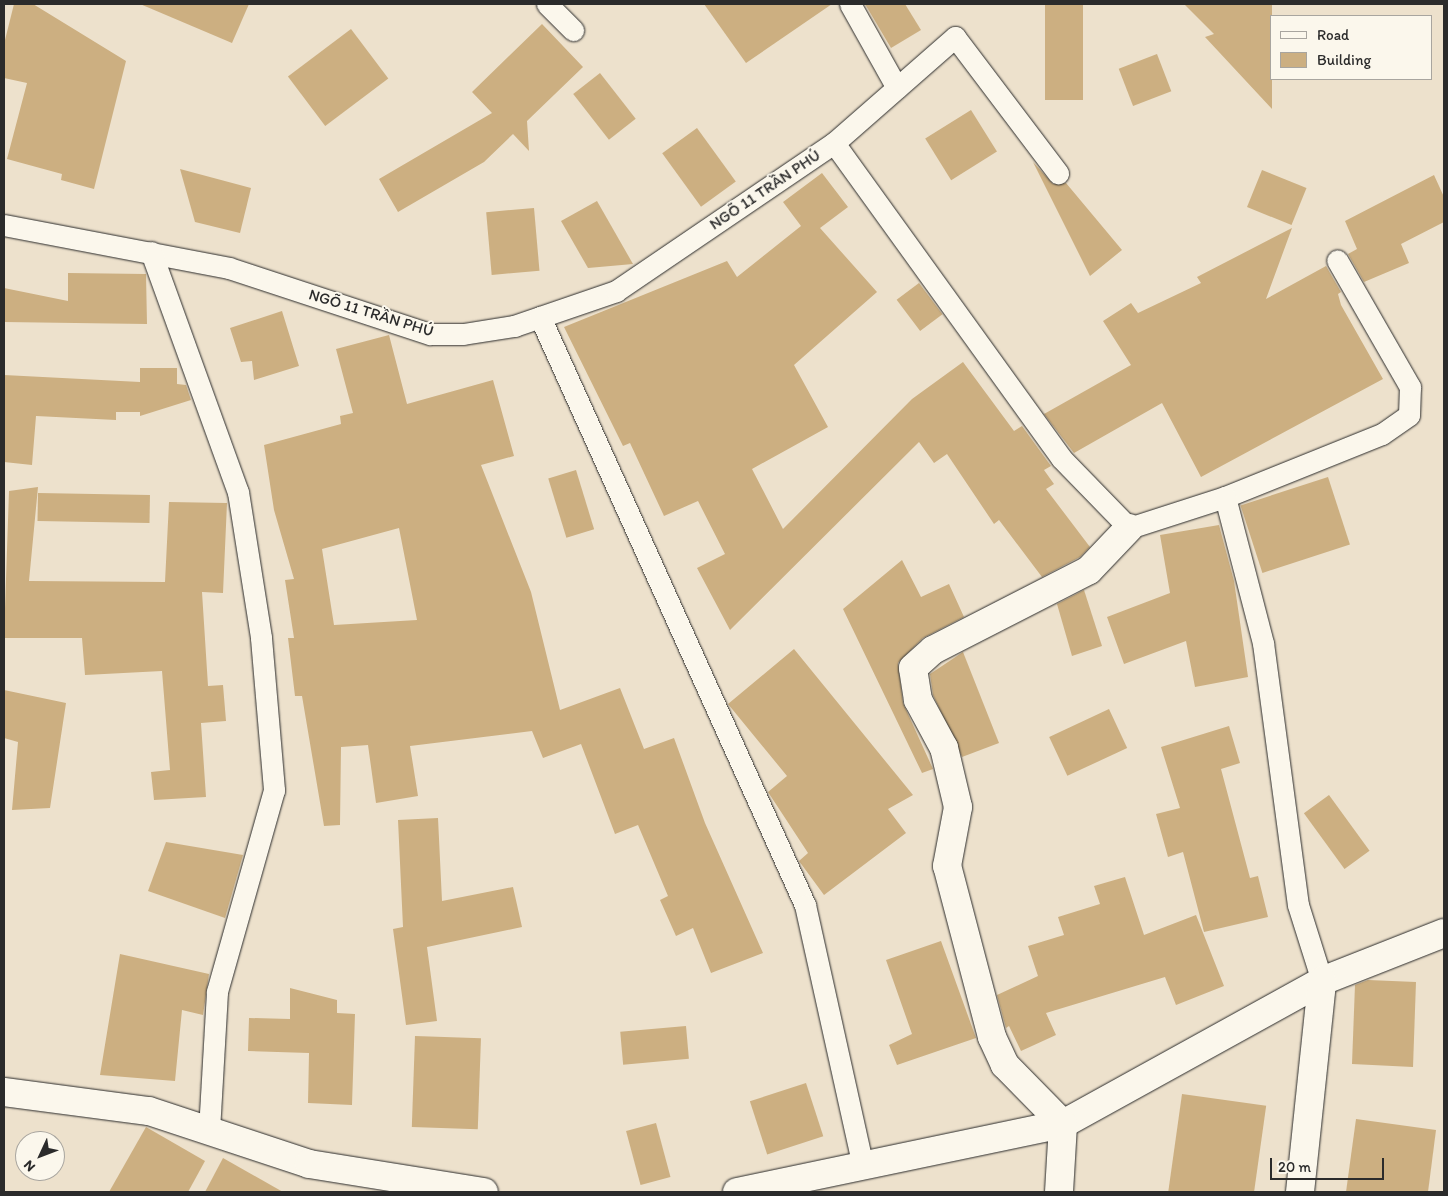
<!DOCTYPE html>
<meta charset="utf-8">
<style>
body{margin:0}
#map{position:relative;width:1448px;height:1196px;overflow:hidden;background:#ede1cc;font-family:Itim,sans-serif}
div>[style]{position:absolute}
.building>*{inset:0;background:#ccaf81;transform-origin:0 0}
.roads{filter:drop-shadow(0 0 1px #2b2b2b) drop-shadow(0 0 1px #2b2b2b)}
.service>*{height:21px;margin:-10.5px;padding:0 10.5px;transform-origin:10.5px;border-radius:10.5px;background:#fbf7ec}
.minor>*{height:28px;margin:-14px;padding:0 14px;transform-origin:14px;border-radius:14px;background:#fbf7ec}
span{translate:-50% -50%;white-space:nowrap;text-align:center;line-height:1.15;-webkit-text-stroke:4px #fbf7ec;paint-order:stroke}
.street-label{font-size:16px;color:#2b2b2b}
.frame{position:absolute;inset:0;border:5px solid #2b2b2b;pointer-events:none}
.legend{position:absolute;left:1270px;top:15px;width:162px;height:65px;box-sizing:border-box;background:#fbf7ec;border:1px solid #a8a59f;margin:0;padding:6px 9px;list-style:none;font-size:15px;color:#2b2b2b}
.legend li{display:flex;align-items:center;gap:10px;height:25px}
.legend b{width:25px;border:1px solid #a8a59f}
.north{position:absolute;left:15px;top:1131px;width:50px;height:50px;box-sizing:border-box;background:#fbf7ec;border:1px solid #a8a59f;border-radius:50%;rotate:227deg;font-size:14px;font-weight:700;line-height:20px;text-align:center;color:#2b2b2b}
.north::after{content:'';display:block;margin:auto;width:18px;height:22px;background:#2b2b2b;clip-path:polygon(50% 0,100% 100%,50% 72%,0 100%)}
.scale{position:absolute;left:1270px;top:1158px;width:114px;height:22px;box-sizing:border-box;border:2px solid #2b2b2b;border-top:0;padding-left:6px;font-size:15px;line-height:18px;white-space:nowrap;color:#2b2b2b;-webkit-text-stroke:4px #fbf7ec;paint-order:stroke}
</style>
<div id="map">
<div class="building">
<div style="clip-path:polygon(14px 4px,33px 4px,126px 61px,94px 189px,61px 180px,62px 174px,7px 159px,27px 83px,4px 78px,4px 44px)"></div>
<div style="clip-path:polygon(140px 4px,249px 4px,232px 43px)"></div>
<div style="clip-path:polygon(704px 4px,832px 4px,746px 63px)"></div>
<div style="clip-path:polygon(865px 4px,905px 4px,921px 30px,891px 48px)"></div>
<div style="left:1045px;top:4px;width:38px;height:96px"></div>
<div style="clip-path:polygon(1184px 4px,1272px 4px,1272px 109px,1205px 37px,1214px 34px)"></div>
<div style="clip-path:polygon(542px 24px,583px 67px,527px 121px,529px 151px,513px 134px,484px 162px,398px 212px,379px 179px,492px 113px,472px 92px)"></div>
<div style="left:351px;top:29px;width:62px;height:79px;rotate:53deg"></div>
<div style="left:1157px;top:54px;width:40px;height:41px;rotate:69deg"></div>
<div style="left:600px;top:73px;width:58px;height:34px;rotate:52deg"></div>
<div style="left:971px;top:110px;width:49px;height:54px;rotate:58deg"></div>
<div style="left:697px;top:128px;width:66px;height:43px;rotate:54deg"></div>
<div style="clip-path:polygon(1033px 162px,1053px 184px,1066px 183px,1122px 250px,1090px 276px)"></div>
<div style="clip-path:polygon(180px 169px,251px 188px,240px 233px,195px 222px)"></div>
<div style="left:1262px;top:170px;width:48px;height:40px;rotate:22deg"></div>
<div style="clip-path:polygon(822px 173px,848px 207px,820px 228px,877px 292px,794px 365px,828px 427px,752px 469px,783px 529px,912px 399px,963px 362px,1014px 431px,1022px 426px,1051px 466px,1044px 470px,1054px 484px,1046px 489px,1090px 547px,1080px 557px,1042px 577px,999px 520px,994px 524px,947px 454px,934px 463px,919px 442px,730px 630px,697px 568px,725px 554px,698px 501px,664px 516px,630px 443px,623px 446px,564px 327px,727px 261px,737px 277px,801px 226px,783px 202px)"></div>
<div style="clip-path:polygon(1434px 175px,1444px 197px,1444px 222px,1401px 244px,1409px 263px,1364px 282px,1348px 254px,1357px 249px,1345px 221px)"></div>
<div style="clip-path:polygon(597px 201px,633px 264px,588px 268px,561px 221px)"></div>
<div style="left:534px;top:208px;width:63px;height:48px;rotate:85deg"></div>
<div style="clip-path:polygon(1292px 228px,1266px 299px,1326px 266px,1341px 292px,1338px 294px,1341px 305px,1383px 379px,1201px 477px,1162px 403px,1074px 453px,1044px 414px,1131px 365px,1103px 321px,1131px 303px,1138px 313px,1201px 283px,1197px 277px)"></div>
<div style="clip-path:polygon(68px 273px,146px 274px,147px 324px,4px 322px,4px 288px,68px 301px)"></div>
<div style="left:919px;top:283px;width:39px;height:28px;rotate:53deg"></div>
<div style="clip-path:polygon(282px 311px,299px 366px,254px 380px,252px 361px,241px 362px,230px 328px)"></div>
<div style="clip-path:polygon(evenodd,389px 335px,407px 404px,493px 380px,514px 456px,481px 465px,531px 592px,560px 710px,620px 688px,644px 749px,674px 738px,705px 823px,763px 953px,711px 973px,693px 928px,676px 936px,660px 900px,668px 896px,638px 825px,615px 834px,581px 744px,543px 758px,532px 731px,410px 746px,418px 796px,376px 803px,368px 745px,341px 747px,340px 825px,324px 826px,302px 696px,295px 696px,288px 638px,294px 638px,285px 580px,294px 579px,274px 510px,264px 445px,341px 424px,340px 416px,353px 413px,336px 349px,389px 335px,399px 528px,417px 620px,334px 625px,322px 549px,399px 528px)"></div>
<div style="clip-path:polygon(140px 368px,177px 368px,177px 384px,186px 385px,191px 400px,140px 416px,140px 412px,116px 412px,116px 420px,36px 416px,32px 465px,4px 462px,4px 375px,140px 382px)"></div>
<div style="left:576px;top:470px;width:62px;height:29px;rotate:73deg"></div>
<div style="left:1328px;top:477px;width:71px;height:92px;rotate:72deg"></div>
<div style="clip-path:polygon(38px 487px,29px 581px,165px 582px,169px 502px,227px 503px,223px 593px,202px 592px,208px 686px,223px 685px,226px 721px,201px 723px,206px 797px,154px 800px,151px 772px,170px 770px,162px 671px,85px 675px,82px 638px,4px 638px,9px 491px)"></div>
<div style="left:38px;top:493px;width:112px;height:28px;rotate:1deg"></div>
<div style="clip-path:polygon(1219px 525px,1234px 581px,1248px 677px,1195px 687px,1186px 641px,1124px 664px,1107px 617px,1170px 593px,1160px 535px)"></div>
<div style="clip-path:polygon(902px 560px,921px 597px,949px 584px,964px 617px,923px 638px,898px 663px,903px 703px,933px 769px,922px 773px,843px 609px)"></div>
<div style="clip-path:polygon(1084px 590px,1102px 646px,1072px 656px,1057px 604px)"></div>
<div style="clip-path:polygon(794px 649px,913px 795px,888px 809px,906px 833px,824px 895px,799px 861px,808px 853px,768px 792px,787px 776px,728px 704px)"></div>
<div style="clip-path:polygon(963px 652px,999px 743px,962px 757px,933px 695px,930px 674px)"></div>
<div style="clip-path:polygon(4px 690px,66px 703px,50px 808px,12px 810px,18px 742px,4px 738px)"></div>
<div style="left:1109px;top:709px;width:43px;height:66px;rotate:65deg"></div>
<div style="clip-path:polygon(1229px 726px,1240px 763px,1221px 769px,1250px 878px,1258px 876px,1268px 917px,1204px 932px,1183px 852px,1168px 857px,1156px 814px,1180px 808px,1161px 747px)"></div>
<div style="left:1329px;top:795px;width:69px;height:31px;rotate:54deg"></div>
<div style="clip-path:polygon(438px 818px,442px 901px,513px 887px,522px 927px,427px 947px,437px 1021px,406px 1025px,393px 929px,403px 927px,398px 820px)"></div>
<div style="clip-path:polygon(166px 842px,243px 855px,225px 918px,148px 891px)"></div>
<div style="clip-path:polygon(1125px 877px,1144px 935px,1196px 915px,1224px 986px,1176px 1005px,1165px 977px,1046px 1013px,1056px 1035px,1021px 1051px,1009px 1026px,1006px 1028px,997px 995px,1038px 976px,1028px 946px,1064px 935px,1058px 917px,1100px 904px,1094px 886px)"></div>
<div style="clip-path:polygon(941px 941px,976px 1038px,897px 1065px,889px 1045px,912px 1034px,886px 960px)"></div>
<div style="clip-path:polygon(120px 954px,209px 974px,203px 1015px,182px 1010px,175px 1081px,100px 1075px)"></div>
<div style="clip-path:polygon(1368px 980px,1416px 982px,1413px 1067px,1352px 1064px,1355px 985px)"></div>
<div style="clip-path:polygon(290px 988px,337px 1000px,337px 1013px,355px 1014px,352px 1105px,308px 1103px,309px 1053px,248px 1051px,249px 1018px,290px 1019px)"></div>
<div style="left:686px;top:1026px;width:33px;height:66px;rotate:85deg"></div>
<div style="left:415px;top:1036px;width:66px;height:91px;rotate:2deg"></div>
<div style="left:806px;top:1083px;width:56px;height:59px;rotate:72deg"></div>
<div style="left:1182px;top:1094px;width:85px;height:99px;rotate:8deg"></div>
<div style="clip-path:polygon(1356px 1119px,1436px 1130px,1428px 1192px,1346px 1192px)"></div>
<div style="left:656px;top:1123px;width:56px;height:31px;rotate:75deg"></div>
<div style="clip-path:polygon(146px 1127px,205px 1161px,188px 1192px,109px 1192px)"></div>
<div style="clip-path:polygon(223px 1158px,283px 1192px,205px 1192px)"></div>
</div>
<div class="roads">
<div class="service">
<div style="left:547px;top:4px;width:37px;rotate:45deg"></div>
<div style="left:850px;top:4px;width:96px;rotate:60.8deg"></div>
<div style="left:834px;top:143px;width:388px;rotate:54.2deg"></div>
<div style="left:1061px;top:458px;width:98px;rotate:45.8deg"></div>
<div style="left:1129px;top:528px;width:101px;rotate:-17.9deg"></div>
<div style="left:1225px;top:497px;width:169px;rotate:-21.9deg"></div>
<div style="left:1382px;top:434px;width:33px;rotate:-35deg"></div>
<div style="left:1409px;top:415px;width:28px;rotate:-88deg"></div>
<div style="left:1410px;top:387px;width:146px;rotate:-119.9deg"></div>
<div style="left:4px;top:225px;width:229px;rotate:10.8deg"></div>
<div style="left:229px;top:268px;width:212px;rotate:18.2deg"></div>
<div style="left:430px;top:334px;width:33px"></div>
<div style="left:463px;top:334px;width:52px;rotate:-8.9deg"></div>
<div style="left:514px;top:326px;width:108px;rotate:-18.9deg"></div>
<div style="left:616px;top:291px;width:263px;rotate:-34.2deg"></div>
<div style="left:834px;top:143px;width:161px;rotate:-41.2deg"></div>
<div style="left:955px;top:37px;width:171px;rotate:52.9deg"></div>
<div style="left:151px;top:252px;width:255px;rotate:70.1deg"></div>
<div style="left:238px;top:492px;width:148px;rotate:81deg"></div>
<div style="left:261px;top:638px;width:153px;rotate:85.1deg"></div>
<div style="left:274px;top:790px;width:210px;rotate:105.8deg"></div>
<div style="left:217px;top:992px;width:139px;rotate:93.3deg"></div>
<div style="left:540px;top:317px;width:645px;rotate:65.74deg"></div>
<div style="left:805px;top:905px;width:264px;rotate:77.5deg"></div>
<div style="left:1225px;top:497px;width:151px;rotate:75.4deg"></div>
<div style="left:1263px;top:643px;width:264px;rotate:82.4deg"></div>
<div style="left:1298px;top:905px;width:80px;rotate:72.5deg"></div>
</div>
<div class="minor">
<div style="left:4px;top:1092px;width:146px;rotate:7.5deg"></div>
<div style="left:149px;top:1111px;width:169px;rotate:18.3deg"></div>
<div style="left:309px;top:1164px;width:177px;rotate:9.1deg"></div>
<div style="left:737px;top:1192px;width:333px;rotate:-11.8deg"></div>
<div style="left:1063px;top:1124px;width:296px;rotate:-28.9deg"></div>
<div style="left:1322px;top:981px;width:131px;rotate:-21.5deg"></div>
<div style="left:1059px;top:1192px;width:68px;rotate:-86.6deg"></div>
<div style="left:1063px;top:1124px;width:83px;rotate:-134.5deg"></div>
<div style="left:1005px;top:1065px;width:31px;rotate:-115deg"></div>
<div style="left:992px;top:1037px;width:177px;rotate:-104.7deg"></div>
<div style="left:947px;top:866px;width:60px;rotate:-79.4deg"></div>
<div style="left:958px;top:807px;width:61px;rotate:-103.3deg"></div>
<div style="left:944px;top:748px;width:55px;rotate:-118.4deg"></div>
<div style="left:918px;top:700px;width:32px;rotate:-99deg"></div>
<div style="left:913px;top:668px;width:27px;rotate:-42deg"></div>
<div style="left:933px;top:650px;width:175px;rotate:-27.1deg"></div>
<div style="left:1089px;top:570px;width:58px;rotate:-46.4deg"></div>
<div style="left:1300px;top:1192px;width:212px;rotate:-84deg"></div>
</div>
</div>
<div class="street-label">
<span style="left:765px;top:190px;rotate:-34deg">NGÕ 11 TRẦN PHÚ</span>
<span style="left:371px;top:313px;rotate:17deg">NGÕ 11 TRẦN PHÚ</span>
</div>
<div class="frame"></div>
<ul class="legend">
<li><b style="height:6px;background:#fbf7ec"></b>Road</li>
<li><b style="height:14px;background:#ccaf81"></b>Building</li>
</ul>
<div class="north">N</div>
<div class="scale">20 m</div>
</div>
